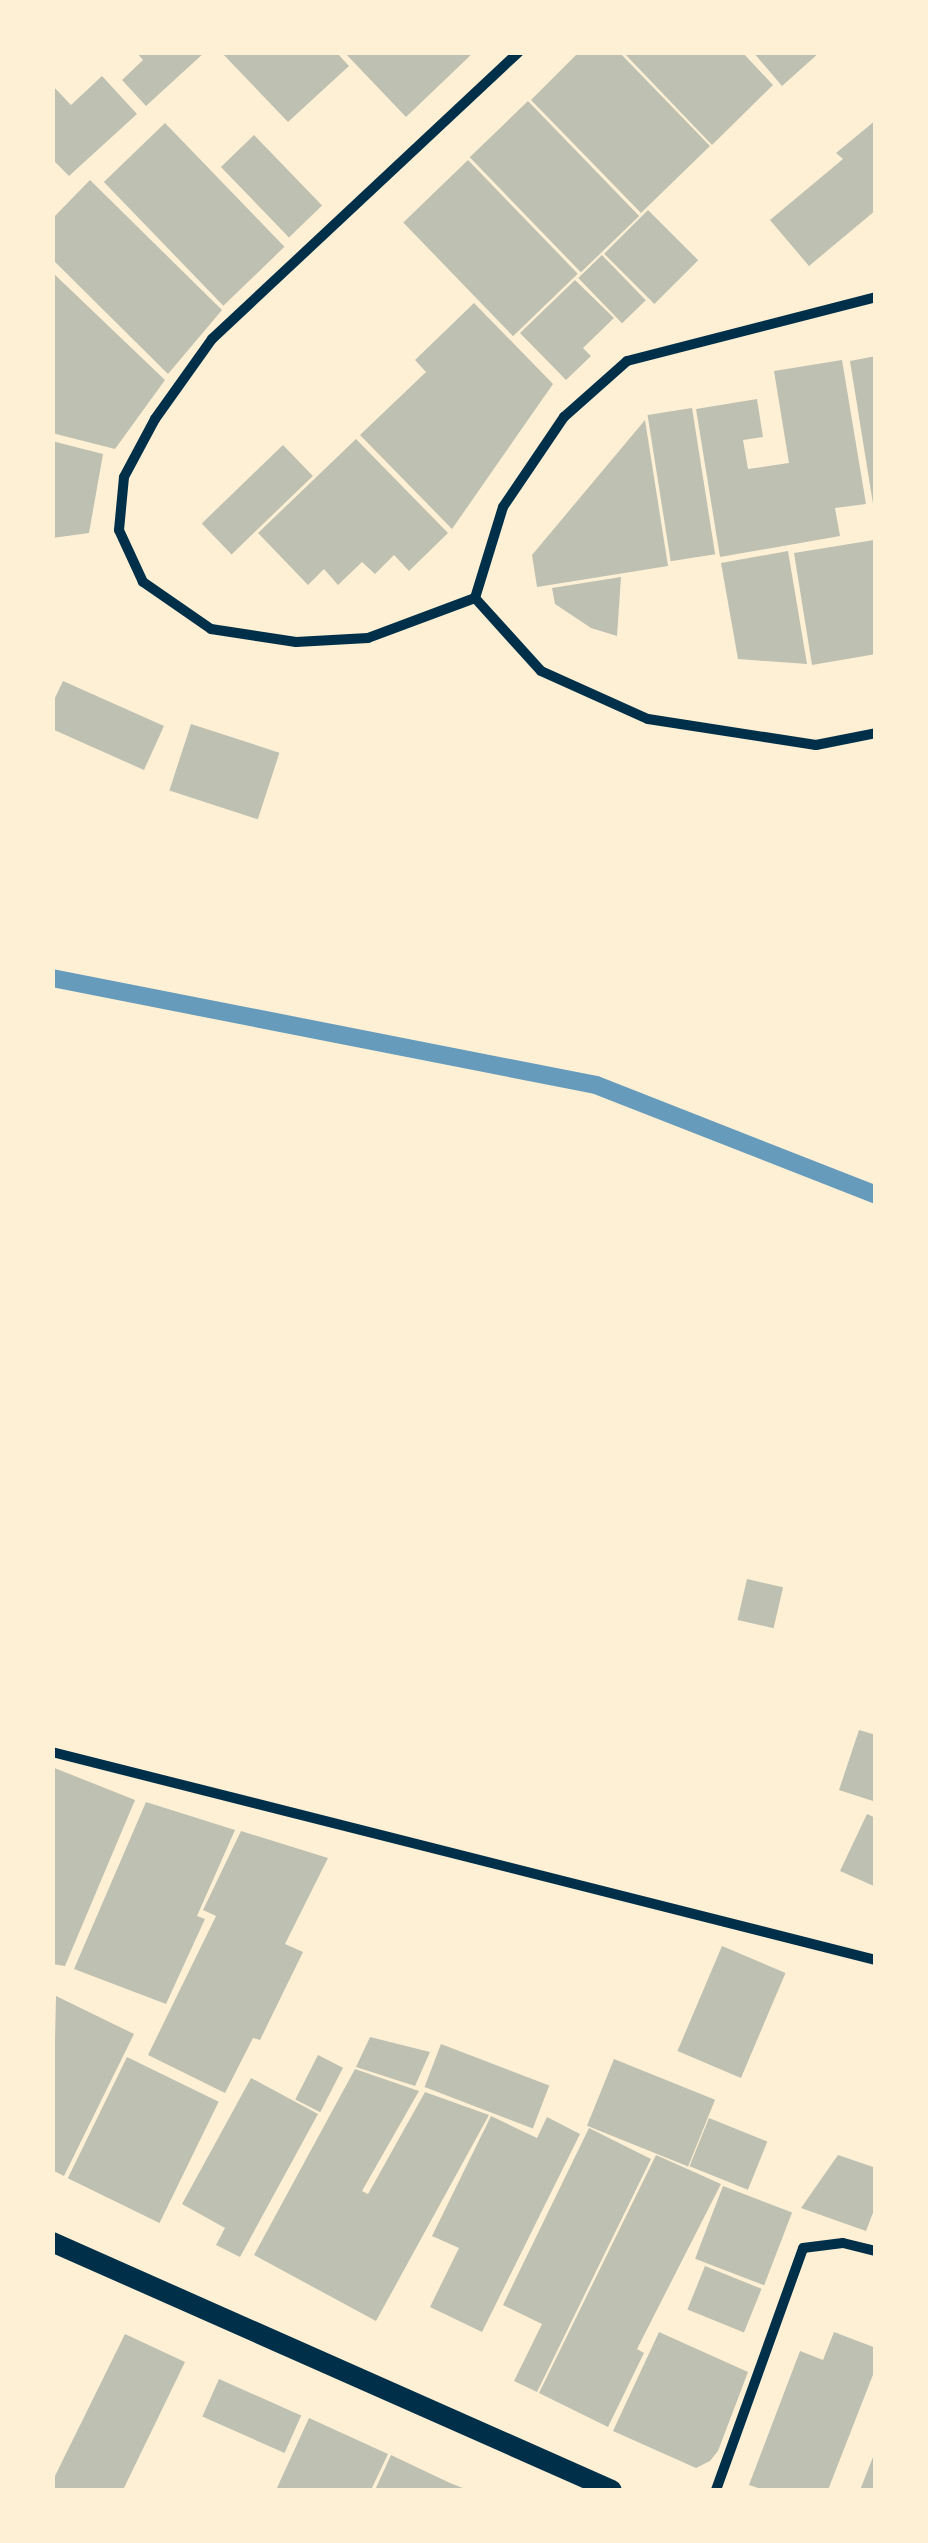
<!DOCTYPE html>
<style>
body{margin:0}
#map{position:relative;width:928px;height:2543px;overflow:hidden;background:#fdf0d5;font-family:"Public Sans",sans-serif}
div>[style]{position:absolute}
.stream>*{height:18px;margin:-9px;padding:0 9px;transform-origin:9px;border-radius:9px;background:#669bbc}
.building>*{inset:0;background:#bec0b2;transform-origin:0 0}
.minor>*{height:10px;margin:-5px;padding:0 5px;transform-origin:5px;border-radius:5px;background:#003049}
.secondary>*{height:20px;margin:-10px;padding:0 10px;transform-origin:10px;border-radius:10px;background:#003049}
span{translate:-50% -50%;white-space:nowrap;text-align:center;line-height:1.15;-webkit-text-stroke:9px #fdf0d5;paint-order:stroke}
.frame{position:absolute;inset:0;border:55px solid #fdf0d5;pointer-events:none}
</style>
<div id="map">
<div class="stream">
<div style="left:52px;top:978px;width:554px;rotate:11.13deg"></div>
<div style="left:596px;top:1085px;width:301px;rotate:21.4deg"></div>
</div>
<div class="building">
<div style="clip-path:polygon(136px 52px,205px 52px,146px 106px,122px 80px,143px 60px)"></div>
<div style="clip-path:polygon(221px 52px,336px 52px,349px 66px,288px 122px)"></div>
<div style="clip-path:polygon(344px 52px,474px 52px,406px 117px)"></div>
<div style="clip-path:polygon(579px 52px,619px 52px,710px 146px,641px 213px,531px 100px)"></div>
<div style="clip-path:polygon(623px 52px,742px 52px,773px 85px,712px 145px)"></div>
<div style="clip-path:polygon(753px 52px,820px 52px,782px 86px)"></div>
<div style="clip-path:polygon(102px 76px,137px 114px,69px 176px,52px 159px,52px 85px,71px 105px)"></div>
<div style="left:528px;top:101px;width:160px;height:81px;rotate:46deg"></div>
<div style="clip-path:polygon(876px 120px,876px 210px,809px 266px,770px 220px,843px 159px,836px 153px)"></div>
<div style="left:165px;top:123px;width:172px;height:85px;rotate:46deg"></div>
<div style="left:254px;top:135px;width:98px;height:46px;rotate:46deg"></div>
<div style="left:468px;top:160px;width:158px;height:90px;rotate:46deg"></div>
<div style="clip-path:polygon(90px 180px,222px 310px,168px 374px,52px 259px,52px 219px)"></div>
<div style="left:648px;top:210px;width:71px;height:62px;rotate:45deg"></div>
<div style="left:602px;top:255px;width:63px;height:33px;rotate:46deg"></div>
<div style="clip-path:polygon(52px 272px,165px 380px,115px 449px,52px 433px)"></div>
<div style="clip-path:polygon(575px 280px,614px 318px,583px 348px,591px 356px,566px 380px,520px 333px)"></div>
<div style="clip-path:polygon(474px 303px,553px 384px,452px 529px,360px 435px,426px 372px,415px 360px)"></div>
<div style="clip-path:polygon(876px 356px,876px 504px,873px 504px,850px 361px)"></div>
<div style="clip-path:polygon(842px 360px,866px 504px,835px 508px,840px 536px,720px 557px,696px 409px,757px 399px,763px 437px,743px 440px,748px 469px,789px 463px,774px 371px)"></div>
<div style="left:692px;top:408px;width:148px;height:45px;rotate:81deg"></div>
<div style="clip-path:polygon(645px 420px,668px 566px,537px 587px,532px 555px)"></div>
<div style="clip-path:polygon(356px 439px,448px 533px,409px 571px,394px 555px,375px 574px,362px 562px,338px 585px,324px 569px,308px 585px,258px 533px)"></div>
<div style="clip-path:polygon(52px 441px,103px 454px,89px 533px,52px 538px)"></div>
<div style="left:283px;top:445px;width:43px;height:113px;rotate:46deg"></div>
<div style="clip-path:polygon(874px 540px,876px 654px,812px 665px,794px 553px)"></div>
<div style="clip-path:polygon(788px 551px,807px 664px,738px 659px,721px 563px)"></div>
<div style="clip-path:polygon(621px 577px,617px 636px,591px 628px,555px 604px,552px 588px)"></div>
<div style="clip-path:polygon(63px 681px,164px 726px,144px 770px,52px 729px,52px 704px)"></div>
<div style="left:191px;top:724px;width:93px;height:70px;rotate:18deg"></div>
<div style="left:747px;top:1579px;width:37px;height:42px;rotate:13deg"></div>
<div style="clip-path:polygon(859px 1730px,876px 1735px,876px 1802px,839px 1790px)"></div>
<div style="clip-path:polygon(52px 1767px,135px 1800px,65px 1966px,52px 1964px)"></div>
<div style="clip-path:polygon(146px 1802px,235px 1830px,197px 1916px,205px 1919px,166px 2004px,74px 1969px)"></div>
<div style="clip-path:polygon(867px 1814px,876px 1818px,876px 1887px,840px 1871px)"></div>
<div style="clip-path:polygon(241px 1831px,328px 1858px,285px 1944px,303px 1952px,260px 2040px,253px 2038px,225px 2093px,148px 2055px,216px 1916px,203px 1910px)"></div>
<div style="left:722px;top:1946px;width:69px;height:114px;rotate:23deg"></div>
<div style="clip-path:polygon(56px 1996px,134px 2034px,64px 2176px,52px 2170px)"></div>
<div style="clip-path:polygon(370px 2037px,430px 2052px,415px 2086px,356px 2067px)"></div>
<div style="left:441px;top:2044px;width:116px;height:46px;rotate:21deg"></div>
<div style="left:318px;top:2055px;width:28px;height:50px;rotate:27deg"></div>
<div style="left:127px;top:2057px;width:102px;height:135px;rotate:26deg"></div>
<div style="left:614px;top:2059px;width:109px;height:72px;rotate:22deg"></div>
<div style="clip-path:polygon(355px 2069px,419px 2091px,362px 2191px,368px 2194px,425px 2092px,489px 2115px,376px 2321px,254px 2255px)"></div>
<div style="clip-path:polygon(251px 2078px,318px 2114px,240px 2257px,216px 2245px,225px 2228px,182px 2204px)"></div>
<div style="clip-path:polygon(491px 2116px,537px 2138px,547px 2117px,580px 2134px,482px 2332px,430px 2307px,459px 2248px,432px 2236px)"></div>
<div style="left:709px;top:2118px;width:63px;height:52px;rotate:22deg"></div>
<div style="clip-path:polygon(589px 2128px,651px 2159px,537px 2392px,514px 2381px,542px 2324px,503px 2305px)"></div>
<div style="clip-path:polygon(656px 2155px,721px 2184px,637px 2349px,644px 2353px,608px 2427px,539px 2393px)"></div>
<div style="clip-path:polygon(838px 2155px,876px 2168px,876px 2205px,866px 2231px,801px 2208px)"></div>
<div style="left:723px;top:2186px;width:74px;height:78px;rotate:21deg"></div>
<div style="left:705px;top:2266px;width:61px;height:47px;rotate:22deg"></div>
<div style="clip-path:polygon(659px 2332px,748px 2372px,718px 2451px,710px 2461px,696px 2468px,613px 2431px)"></div>
<div style="clip-path:polygon(834px 2332px,876px 2348px,876px 2367px,828px 2490px,764px 2490px,749px 2485px,800px 2351px,823px 2360px)"></div>
<div style="clip-path:polygon(125px 2334px,185px 2362px,123px 2490px,52px 2490px,52px 2482px)"></div>
<div style="left:219px;top:2379px;width:90px;height:41px;rotate:24deg"></div>
<div style="clip-path:polygon(309px 2418px,388px 2454px,371px 2490px,276px 2490px)"></div>
<div style="clip-path:polygon(875px 2452px,876px 2490px,860px 2490px)"></div>
<div style="clip-path:polygon(391px 2455px,450px 2483px,468px 2490px,375px 2490px)"></div>
</div>
<div class="minor">
<div style="left:475px;top:598px;width:114px;rotate:159.5deg"></div>
<div style="left:368px;top:638px;width:72px;rotate:176.8deg"></div>
<div style="left:296px;top:642px;width:86px;rotate:-171.3deg"></div>
<div style="left:211px;top:629px;width:83px;rotate:-145.3deg"></div>
<div style="left:143px;top:582px;width:57px;rotate:-114.8deg"></div>
<div style="left:119px;top:530px;width:53px;rotate:-84.6deg"></div>
<div style="left:124px;top:477px;width:66px;rotate:-61.9deg"></div>
<div style="left:155px;top:419px;width:98px;rotate:-54.5deg"></div>
<div style="left:212px;top:339px;width:420px;rotate:-43.1deg"></div>
<div style="left:475px;top:598px;width:95px;rotate:-72.9deg"></div>
<div style="left:503px;top:507px;width:109px;rotate:-55.9deg"></div>
<div style="left:564px;top:417px;width:84px;rotate:-41.6deg"></div>
<div style="left:627px;top:361px;width:257px;rotate:-14.4deg"></div>
<div style="left:475px;top:598px;width:98px;rotate:47.9deg"></div>
<div style="left:541px;top:671px;width:117px;rotate:24.2deg"></div>
<div style="left:648px;top:719px;width:170px;rotate:8.8deg"></div>
<div style="left:816px;top:745px;width:61px;rotate:-11.3deg"></div>
<div style="left:52px;top:1752px;width:850px;rotate:14.17deg"></div>
<div style="left:716px;top:2490px;width:257px;rotate:-70.2deg"></div>
<div style="left:803px;top:2248px;width:40px;rotate:-7.1deg"></div>
<div style="left:843px;top:2243px;width:34px;rotate:14deg"></div>
</div>
<div class="secondary">
<div style="left:52px;top:2242px;width:612px;rotate:23.89deg"></div>
</div>
<div class="frame"></div>
</div>
